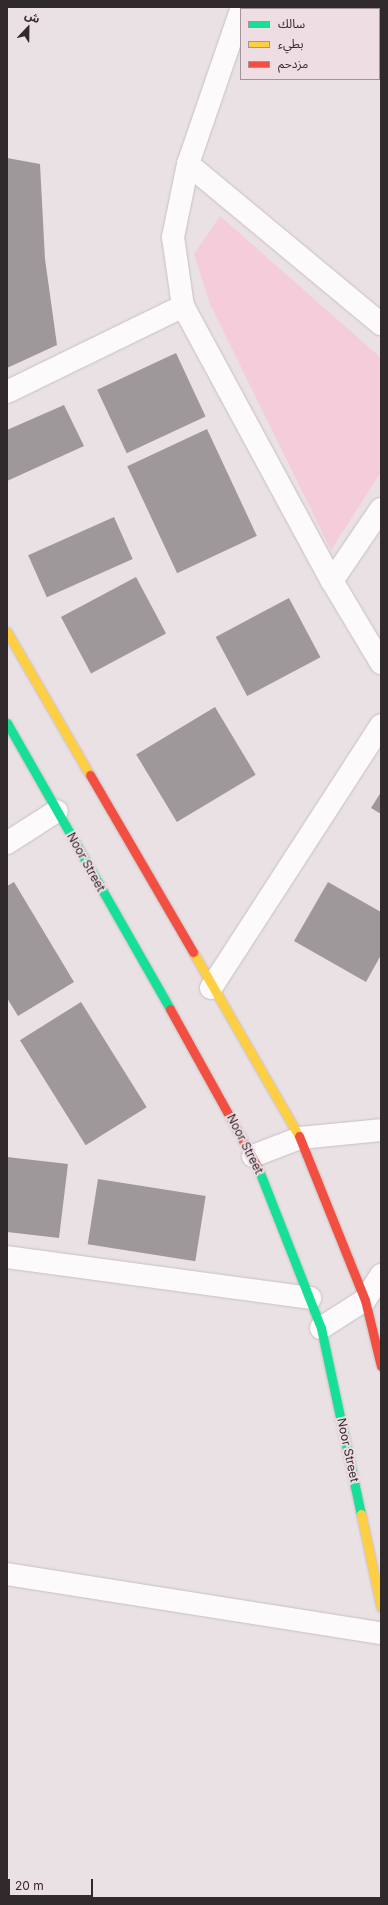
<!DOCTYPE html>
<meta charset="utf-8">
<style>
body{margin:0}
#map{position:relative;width:388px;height:1905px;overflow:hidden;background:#eae1e4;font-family:Inter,"Noto Sans Arabic",sans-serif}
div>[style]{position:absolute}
.green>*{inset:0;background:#f4ccda}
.building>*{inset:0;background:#9f989a;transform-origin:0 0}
.roads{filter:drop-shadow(0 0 1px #c7c0c2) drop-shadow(0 0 1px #c7c0c2)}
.street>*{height:22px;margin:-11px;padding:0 11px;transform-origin:11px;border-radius:11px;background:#fcfafb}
.fast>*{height:9px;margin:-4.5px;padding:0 4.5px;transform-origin:4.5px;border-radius:4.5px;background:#16e098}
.slow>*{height:9px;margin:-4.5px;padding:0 4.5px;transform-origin:4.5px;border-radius:4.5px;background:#ffcf43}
.jam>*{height:9px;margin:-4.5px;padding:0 4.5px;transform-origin:4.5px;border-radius:4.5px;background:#f24e42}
span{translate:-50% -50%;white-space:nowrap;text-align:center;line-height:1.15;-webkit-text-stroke:4px #eedde3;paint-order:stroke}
.street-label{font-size:12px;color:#302a2c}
.frame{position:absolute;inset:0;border:8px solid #302a2c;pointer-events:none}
.legend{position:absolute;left:240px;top:8px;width:140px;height:72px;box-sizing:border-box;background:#eedde3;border:1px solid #a2959a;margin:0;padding:5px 7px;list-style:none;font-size:12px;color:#302a2c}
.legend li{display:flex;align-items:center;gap:8px;height:20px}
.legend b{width:20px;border:1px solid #a2959a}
.north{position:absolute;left:8px;top:8px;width:40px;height:40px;-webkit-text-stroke:3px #eedde3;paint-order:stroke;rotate:22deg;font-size:11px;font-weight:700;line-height:16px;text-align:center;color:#302a2c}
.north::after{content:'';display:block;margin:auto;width:14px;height:18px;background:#302a2c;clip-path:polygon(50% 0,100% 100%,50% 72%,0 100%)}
.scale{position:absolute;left:8px;top:1879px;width:85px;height:18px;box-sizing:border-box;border:2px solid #302a2c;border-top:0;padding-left:5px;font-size:12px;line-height:14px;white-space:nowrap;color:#302a2c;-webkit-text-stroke:3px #eedde3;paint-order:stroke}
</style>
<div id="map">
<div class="green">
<div style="clip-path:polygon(220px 216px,381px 358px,381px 472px,331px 550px,210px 304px,194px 254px)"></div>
</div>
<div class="building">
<div style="clip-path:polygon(7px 158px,40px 164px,45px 259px,57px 345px,7px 368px)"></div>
<div style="left:176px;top:353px;width:70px;height:87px;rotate:65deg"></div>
<div style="clip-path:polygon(64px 405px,84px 446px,7px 481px,7px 430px)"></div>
<div style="left:207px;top:429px;width:118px;height:88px;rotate:65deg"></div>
<div style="left:114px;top:517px;width:46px;height:94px;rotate:66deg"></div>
<div style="left:136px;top:577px;width:64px;height:85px;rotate:62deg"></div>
<div style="left:289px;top:598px;width:67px;height:83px;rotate:62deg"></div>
<div style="left:215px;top:707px;width:79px;height:92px;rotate:59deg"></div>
<div style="clip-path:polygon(381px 792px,381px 814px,371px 808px)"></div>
<div style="clip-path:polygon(14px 882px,74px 982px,18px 1016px,7px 998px,7px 886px)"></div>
<div style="clip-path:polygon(328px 882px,381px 912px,381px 955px,366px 982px,294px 941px)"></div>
<div style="left:81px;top:1002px;width:124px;height:72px;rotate:58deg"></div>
<div style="clip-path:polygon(7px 1157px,68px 1164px,59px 1238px,7px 1232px)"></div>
<div style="left:98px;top:1179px;width:109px;height:66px;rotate:9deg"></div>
</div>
<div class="roads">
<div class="street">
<div style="left:363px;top:7px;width:3px;rotate:45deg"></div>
<div style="left:241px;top:10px;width:163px;rotate:109deg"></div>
<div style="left:188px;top:164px;width:75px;rotate:101.6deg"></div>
<div style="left:173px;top:237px;width:70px;rotate:81.8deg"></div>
<div style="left:183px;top:306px;width:313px;rotate:61.6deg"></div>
<div style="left:332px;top:581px;width:96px;rotate:59.1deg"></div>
<div style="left:379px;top:22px;width:3px;rotate:45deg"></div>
<div style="left:188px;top:164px;width:251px;rotate:39.7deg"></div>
<div style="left:7px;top:392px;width:196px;rotate:-26deg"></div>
<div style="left:332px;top:581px;width:87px;rotate:-55.8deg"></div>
<div style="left:7px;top:843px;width:59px;rotate:-32.6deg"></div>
<div style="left:211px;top:988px;width:313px;rotate:-57.1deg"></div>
<div style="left:253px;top:1156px;width:50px;rotate:-21deg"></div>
<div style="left:300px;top:1138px;width:81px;rotate:-5.6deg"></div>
<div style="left:7px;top:1257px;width:306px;rotate:7.7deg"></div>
<div style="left:321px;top:1328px;width:52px;rotate:-32.5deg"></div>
<div style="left:365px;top:1300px;width:30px;rotate:-57deg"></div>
<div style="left:7px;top:1574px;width:379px;rotate:9deg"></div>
</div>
<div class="fast">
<div style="left:7px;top:723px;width:329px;rotate:60.3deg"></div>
<div style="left:258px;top:1168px;width:172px;rotate:68.5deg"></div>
<div style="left:321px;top:1328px;width:190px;rotate:77.9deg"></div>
</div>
<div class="slow">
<div style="left:7px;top:632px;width:165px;rotate:59.9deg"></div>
<div style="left:193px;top:952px;width:212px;rotate:60.1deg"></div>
<div style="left:361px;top:1514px;width:95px;rotate:77.9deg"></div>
</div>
<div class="jam">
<div style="left:90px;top:775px;width:205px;rotate:59.8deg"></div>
<div style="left:170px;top:1009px;width:182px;rotate:61deg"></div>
<div style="left:299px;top:1136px;width:177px;rotate:68.1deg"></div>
<div style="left:365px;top:1300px;width:68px;rotate:76.4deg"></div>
</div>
</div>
<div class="street-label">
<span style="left:86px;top:862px;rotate:61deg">Noor Street</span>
<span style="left:245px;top:1144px;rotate:63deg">Noor Street</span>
<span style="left:348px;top:1450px;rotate:78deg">Noor Street</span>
</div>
<div class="frame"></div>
<ul class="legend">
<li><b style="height:5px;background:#16e098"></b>سالك</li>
<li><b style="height:5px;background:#ffcf43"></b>بطيء</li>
<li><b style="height:5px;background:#f24e42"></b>مزدحم</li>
</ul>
<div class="north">ش</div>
<div class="scale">20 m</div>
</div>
